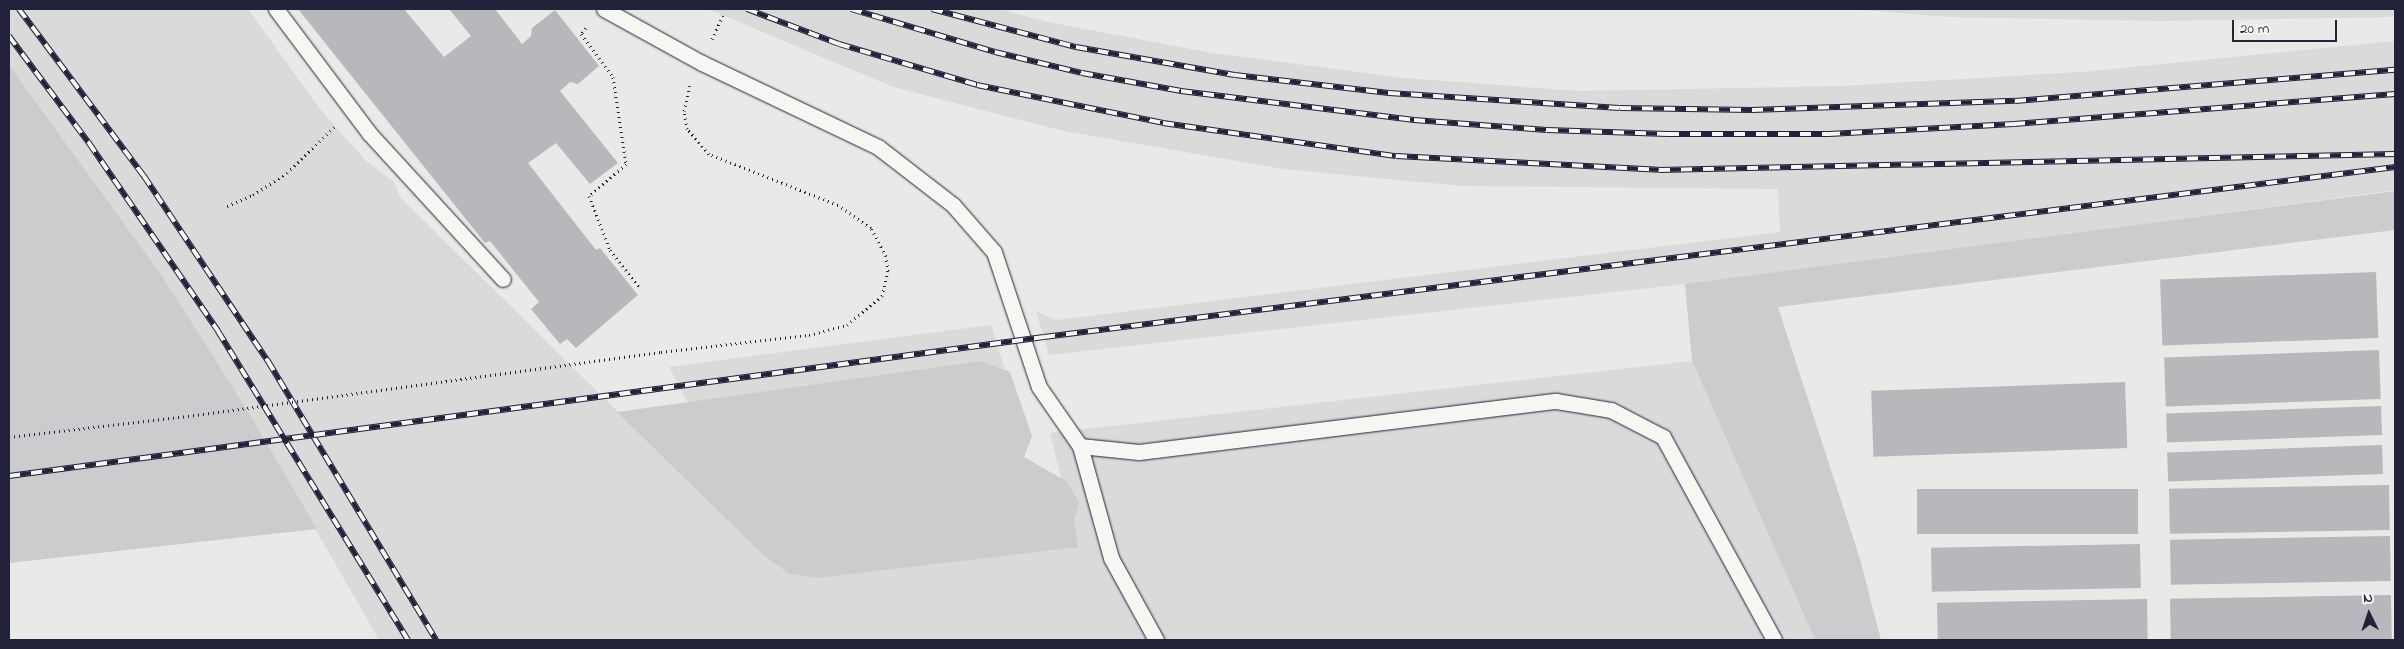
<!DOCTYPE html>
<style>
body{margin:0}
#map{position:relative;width:2404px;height:649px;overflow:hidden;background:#e9e9e7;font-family:"Indie Flower",sans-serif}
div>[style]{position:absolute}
.built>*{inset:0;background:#dadada}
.green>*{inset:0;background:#ccccce}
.building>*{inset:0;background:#b8b8bc;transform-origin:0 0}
.path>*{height:3px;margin-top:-1.5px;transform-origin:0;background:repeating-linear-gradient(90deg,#22223b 0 1px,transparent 0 5px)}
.roads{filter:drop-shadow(0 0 1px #22223b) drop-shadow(0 0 1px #22223b)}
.service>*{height:15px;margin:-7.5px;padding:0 7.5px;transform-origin:7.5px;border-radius:7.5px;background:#f6f6f2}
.rail>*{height:5.5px;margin-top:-2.75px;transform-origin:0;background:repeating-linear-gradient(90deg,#f6f6f2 0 11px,#22223b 0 22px);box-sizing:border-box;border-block:1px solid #22223b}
.path-bridge>*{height:3px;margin-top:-1.5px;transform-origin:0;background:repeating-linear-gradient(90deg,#22223b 0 1px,transparent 0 5px)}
span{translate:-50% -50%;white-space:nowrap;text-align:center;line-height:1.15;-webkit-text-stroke:5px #f6f6f2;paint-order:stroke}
.frame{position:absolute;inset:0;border:10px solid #22223b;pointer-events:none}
.north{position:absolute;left:2344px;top:589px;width:50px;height:50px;-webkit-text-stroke:4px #f6f6f2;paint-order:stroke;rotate:356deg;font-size:14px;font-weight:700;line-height:20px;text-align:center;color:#22223b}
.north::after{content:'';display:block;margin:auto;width:18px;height:22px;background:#22223b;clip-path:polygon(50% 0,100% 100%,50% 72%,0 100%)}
.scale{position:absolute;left:2232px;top:20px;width:105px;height:22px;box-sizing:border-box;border:2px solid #22223b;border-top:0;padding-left:6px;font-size:15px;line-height:18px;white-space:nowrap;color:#22223b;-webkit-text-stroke:4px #f6f6f2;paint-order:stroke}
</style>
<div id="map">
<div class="built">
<div style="clip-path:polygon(9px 9px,248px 9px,320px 109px,366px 161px,394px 182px,400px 197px,762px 554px,789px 574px,818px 578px,1078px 546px,1050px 433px,1692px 361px,1815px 640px,379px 640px,246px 408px,162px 277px,9px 65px)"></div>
<div style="clip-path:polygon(708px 9px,999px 9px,1048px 22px,1212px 53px,1404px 78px,1579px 91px,1842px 86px,2081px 72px,2395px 41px,2395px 190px,1765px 275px,1049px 355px,1036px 311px,1056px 320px,1780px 232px,1778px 189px,1462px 186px,1283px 169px,1064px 131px,893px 87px)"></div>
<div style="clip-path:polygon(1850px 9px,2395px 9px,2395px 15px,2390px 17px,2161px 21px,1949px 17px)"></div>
<div style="clip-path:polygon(991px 325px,1005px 369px,982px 364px,689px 405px,669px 367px)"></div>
</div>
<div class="green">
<div style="clip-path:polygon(9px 65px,162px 276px,246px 408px,317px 529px,9px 563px)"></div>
<div style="clip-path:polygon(2395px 191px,2395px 230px,1778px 307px,1860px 559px,1881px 640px,1815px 640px,1692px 361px,1685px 284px)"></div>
<div style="clip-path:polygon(981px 361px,1010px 372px,1032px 436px,1024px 457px,1066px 481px,1079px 502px,1074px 521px,1078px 547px,818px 578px,789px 574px,762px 554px,617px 412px)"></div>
</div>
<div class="building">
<div style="clip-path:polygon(298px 9px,404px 9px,444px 57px,471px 36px,449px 9px,495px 9px,522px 44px,531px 36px,532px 28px,555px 10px,599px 66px,578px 84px,570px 82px,560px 91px,618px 163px,590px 184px,556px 143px,528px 163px,596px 250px,600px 248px,638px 295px,576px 348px,567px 339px,560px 344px,531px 309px,539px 302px,490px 241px,485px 243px)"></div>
<div style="left:2376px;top:272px;width:66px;height:216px;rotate:88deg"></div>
<div style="left:2379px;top:350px;width:49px;height:215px;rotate:88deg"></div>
<div style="left:2125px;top:382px;width:66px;height:254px;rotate:88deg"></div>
<div style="left:2381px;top:406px;width:29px;height:215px;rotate:88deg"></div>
<div style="left:2382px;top:445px;width:29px;height:215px;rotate:88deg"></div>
<div style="left:2389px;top:485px;width:45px;height:220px;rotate:89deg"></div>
<div style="left:2138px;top:489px;width:45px;height:221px;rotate:90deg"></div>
<div style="left:2390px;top:536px;width:45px;height:220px;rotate:89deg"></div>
<div style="left:2140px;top:544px;width:44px;height:209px;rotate:89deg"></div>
<div style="left:2391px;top:595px;width:45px;height:221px;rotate:89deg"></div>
<div style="left:2147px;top:599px;width:41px;height:210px;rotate:89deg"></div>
</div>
<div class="path">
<div style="left:586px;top:28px;width:8px;rotate:130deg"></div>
<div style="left:581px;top:34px;width:54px;rotate:53.3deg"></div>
<div style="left:613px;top:77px;width:88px;rotate:81.5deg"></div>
<div style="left:626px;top:164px;width:49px;rotate:139.1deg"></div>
<div style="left:589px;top:196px;width:58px;rotate:68.7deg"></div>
<div style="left:610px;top:250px;width:47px;rotate:51.9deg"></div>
<div style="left:712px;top:39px;width:26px;rotate:-65deg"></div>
<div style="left:227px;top:206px;width:28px;rotate:-23deg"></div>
<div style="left:253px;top:195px;width:40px;rotate:-32.9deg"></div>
<div style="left:287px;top:173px;width:66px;rotate:-44.4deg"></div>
<div style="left:661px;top:352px;width:149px;rotate:-6.6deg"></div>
<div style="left:809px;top:335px;width:39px;rotate:-15deg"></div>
<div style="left:847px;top:325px;width:45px;rotate:-39.6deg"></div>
<div style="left:882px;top:296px;width:26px;rotate:-77deg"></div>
<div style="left:888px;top:271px;width:15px;rotate:-98deg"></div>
<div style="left:886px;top:256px;width:32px;rotate:-118deg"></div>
<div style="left:871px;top:228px;width:40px;rotate:-145.1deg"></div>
<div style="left:838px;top:205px;width:139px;rotate:-158.4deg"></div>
<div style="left:709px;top:154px;width:33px;rotate:-131deg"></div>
<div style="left:687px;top:129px;width:18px;rotate:-99deg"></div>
<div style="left:684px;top:111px;width:26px;rotate:-77deg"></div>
<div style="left:9px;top:437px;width:180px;rotate:-6.7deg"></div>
</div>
<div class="roads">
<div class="service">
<div style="left:276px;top:9px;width:155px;rotate:53.1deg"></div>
<div style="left:369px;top:133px;width:198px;rotate:47.5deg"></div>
<div style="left:604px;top:9px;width:112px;rotate:28.9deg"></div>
<div style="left:702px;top:63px;width:195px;rotate:25.5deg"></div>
<div style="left:878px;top:147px;width:95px;rotate:37.7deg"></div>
<div style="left:953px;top:205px;width:62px;rotate:48.9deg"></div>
<div style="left:994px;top:252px;width:142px;rotate:71.6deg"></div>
<div style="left:1039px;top:387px;width:72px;rotate:55.2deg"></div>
<div style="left:1080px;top:446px;width:59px;rotate:5.8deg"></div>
<div style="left:1139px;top:452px;width:420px;rotate:-7deg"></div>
<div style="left:1556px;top:401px;width:56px;rotate:9.3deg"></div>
<div style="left:1611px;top:410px;width:59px;rotate:27.4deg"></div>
<div style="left:1663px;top:437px;width:231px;rotate:61.3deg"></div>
<div style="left:1080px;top:446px;width:116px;rotate:74.5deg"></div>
<div style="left:1111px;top:558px;width:94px;rotate:61.2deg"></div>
</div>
</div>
<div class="rail">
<div style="left:19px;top:9px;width:209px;rotate:53.2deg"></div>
<div style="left:144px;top:176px;width:223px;rotate:56.2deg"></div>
<div style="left:268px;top:361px;width:326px;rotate:58.9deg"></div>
<div style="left:747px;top:9px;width:98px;rotate:20.8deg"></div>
<div style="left:839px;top:44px;width:144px;rotate:16.5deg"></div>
<div style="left:977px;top:85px;width:190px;rotate:11.5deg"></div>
<div style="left:1163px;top:123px;width:235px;rotate:8.1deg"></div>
<div style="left:1396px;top:156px;width:263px;rotate:3deg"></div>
<div style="left:1659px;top:170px;width:736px;rotate:-1.25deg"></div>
<div style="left:851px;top:9px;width:150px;rotate:16.6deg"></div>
<div style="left:995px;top:52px;width:89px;rotate:13.6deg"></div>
<div style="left:1082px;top:73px;width:101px;rotate:10.3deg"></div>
<div style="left:1181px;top:91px;width:235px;rotate:7.1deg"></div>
<div style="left:1414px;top:120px;width:133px;rotate:4.3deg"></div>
<div style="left:1547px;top:130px;width:121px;rotate:1.9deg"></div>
<div style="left:1668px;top:134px;width:161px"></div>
<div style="left:1829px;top:134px;width:185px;rotate:-3.1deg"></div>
<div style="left:2014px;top:124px;width:382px;rotate:-4.5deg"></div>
<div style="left:932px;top:9px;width:149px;rotate:14.8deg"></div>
<div style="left:1076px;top:47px;width:161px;rotate:10deg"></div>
<div style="left:1235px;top:75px;width:155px;rotate:6.7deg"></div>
<div style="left:1389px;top:93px;width:231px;rotate:3.7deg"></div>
<div style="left:1620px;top:108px;width:132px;rotate:0.9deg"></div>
<div style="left:1752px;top:110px;width:263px;rotate:-2deg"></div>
<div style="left:2015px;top:101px;width:381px;rotate:-4.7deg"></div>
<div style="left:9px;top:36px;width:134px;rotate:53.2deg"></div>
<div style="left:89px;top:143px;width:228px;rotate:55.5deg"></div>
<div style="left:218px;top:331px;width:363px;rotate:58.4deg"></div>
<div style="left:9px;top:476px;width:1044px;rotate:-7.65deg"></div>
<div style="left:1044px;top:337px;width:1362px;rotate:-7.17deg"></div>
</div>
<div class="path-bridge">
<div style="left:188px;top:416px;width:477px;rotate:-7.7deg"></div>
</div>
<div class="frame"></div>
<div class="north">N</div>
<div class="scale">20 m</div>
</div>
